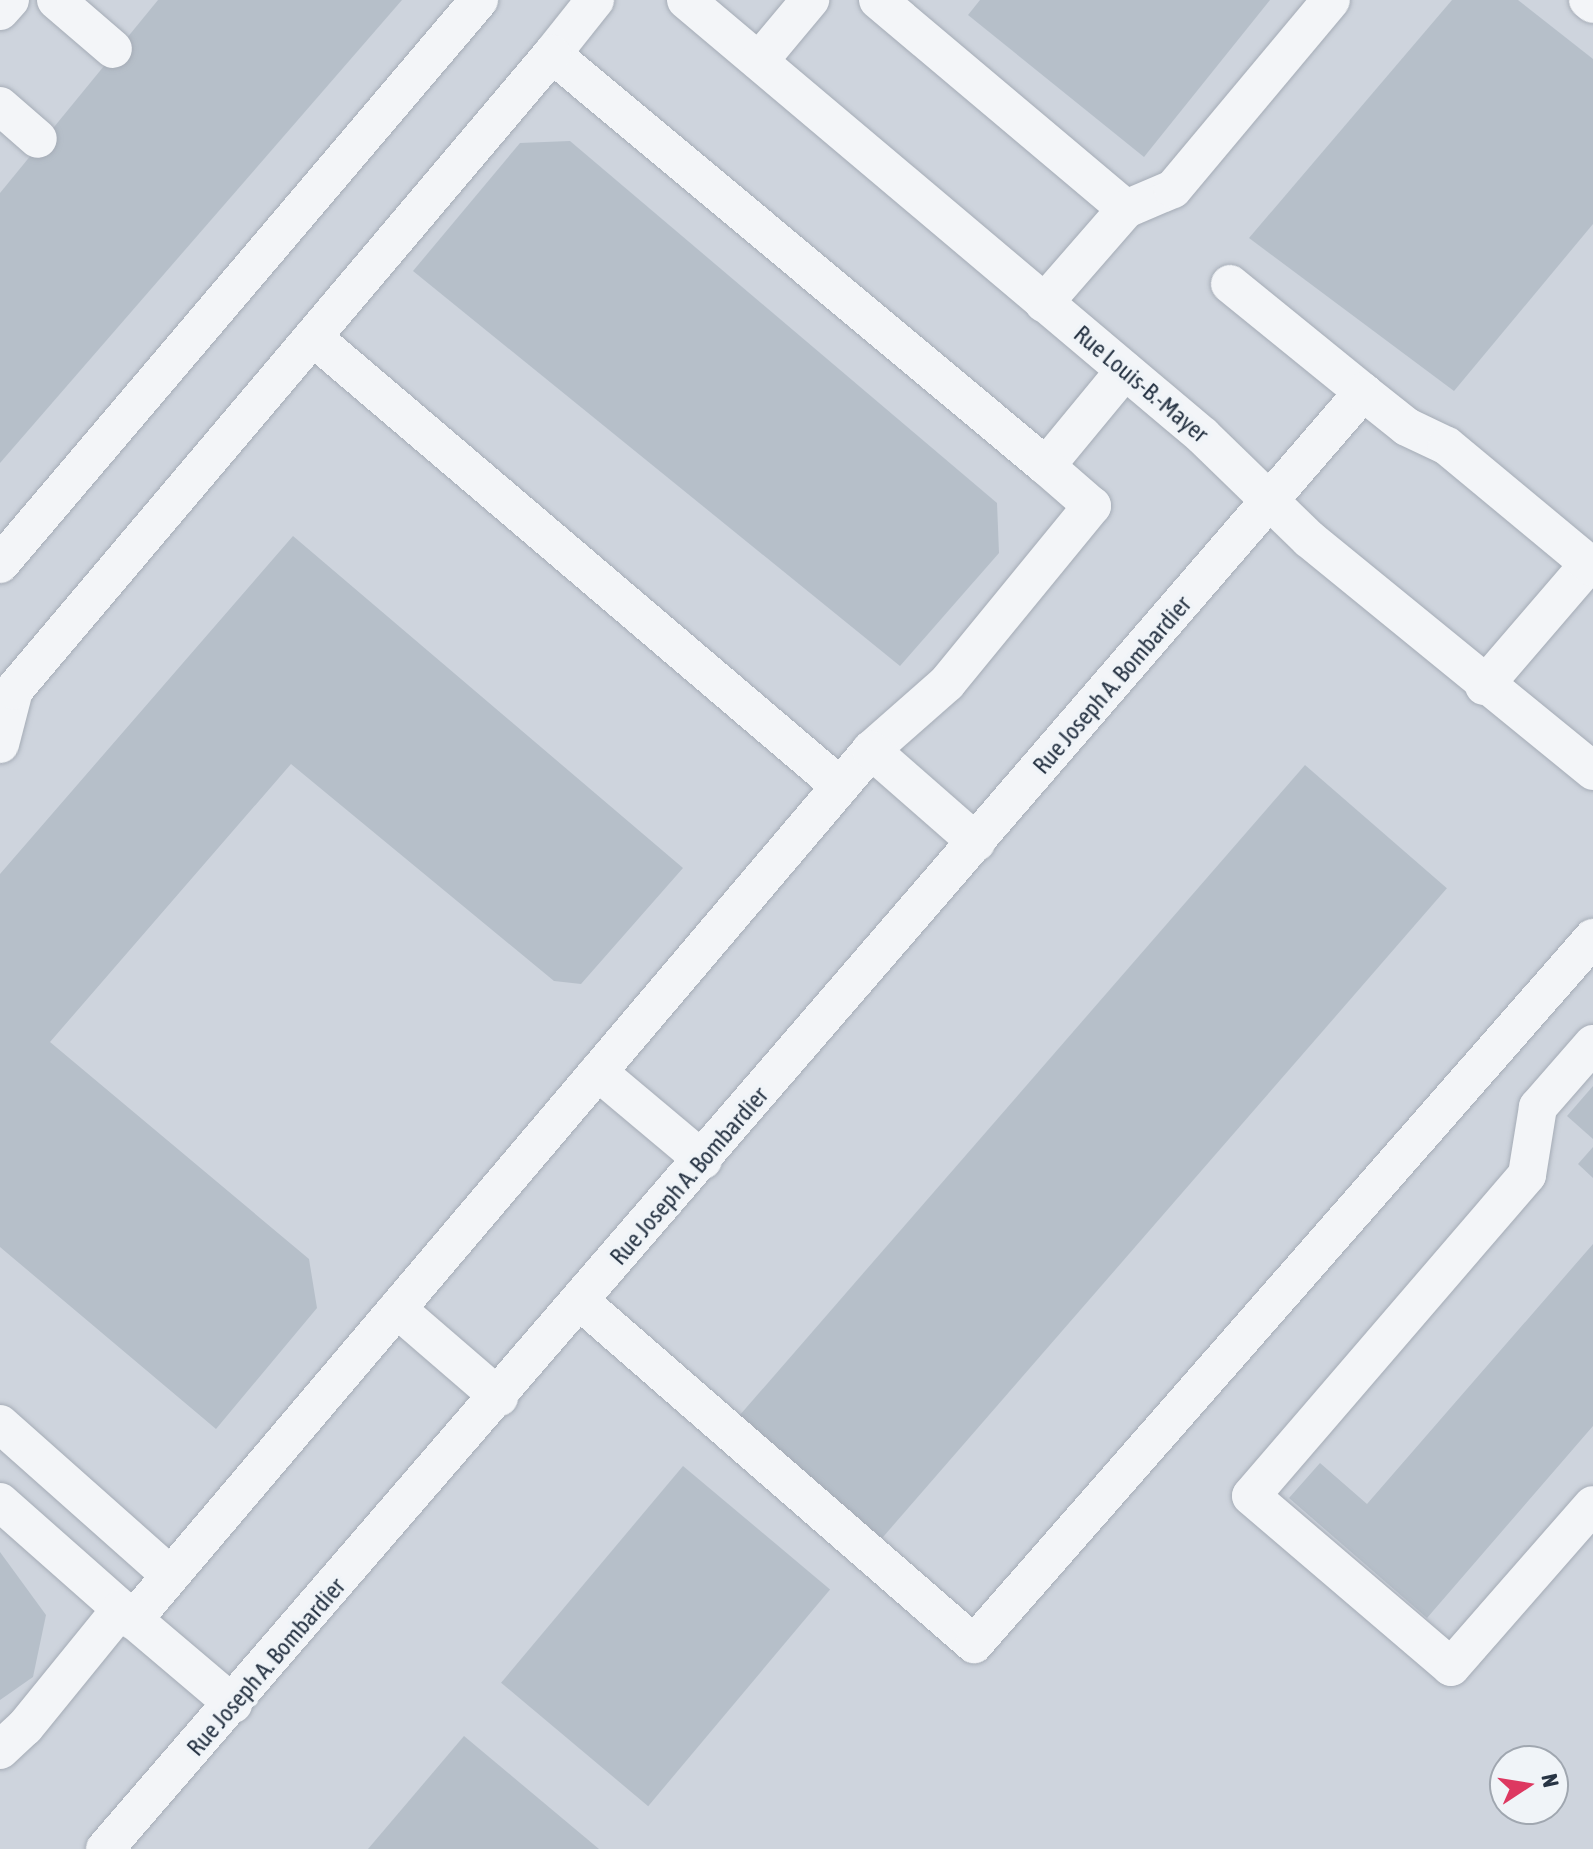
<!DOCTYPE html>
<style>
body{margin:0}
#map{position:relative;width:1593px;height:1849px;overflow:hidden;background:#e0e5eb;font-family:"Asap Condensed",sans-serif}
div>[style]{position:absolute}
.built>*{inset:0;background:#ced4dd}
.building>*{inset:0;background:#b6bfc9;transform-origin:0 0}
.roads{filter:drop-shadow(0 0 2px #a5acb6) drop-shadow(0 0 2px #a5acb6)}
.minor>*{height:38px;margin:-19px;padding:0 19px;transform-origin:19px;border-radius:19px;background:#f3f5f8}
span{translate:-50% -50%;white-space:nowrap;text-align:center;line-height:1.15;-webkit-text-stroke:8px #f0f4f8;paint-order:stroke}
.street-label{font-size:24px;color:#273444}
.north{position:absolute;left:1489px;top:1745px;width:80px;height:80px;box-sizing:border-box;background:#f0f4f8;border:2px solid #a0a7b0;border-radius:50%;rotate:78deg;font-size:22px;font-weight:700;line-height:32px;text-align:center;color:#273444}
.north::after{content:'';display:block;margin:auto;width:28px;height:36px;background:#dd3861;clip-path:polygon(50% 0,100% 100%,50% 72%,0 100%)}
</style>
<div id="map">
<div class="built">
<div style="clip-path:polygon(evenodd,0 0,1593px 0,1593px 1849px,0 1849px,0 0,1505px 1761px,1553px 1761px,1553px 1809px,1505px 1809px,1505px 1761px)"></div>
</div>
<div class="building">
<div style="clip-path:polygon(158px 0,402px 0,0 463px,0 193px)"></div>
<div style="clip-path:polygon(980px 0,1270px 0,1144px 157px,968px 15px)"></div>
<div style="clip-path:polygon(1452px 0,1518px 0,1593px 59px,1593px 224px,1454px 391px,1249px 238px)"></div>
<div style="clip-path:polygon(570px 141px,997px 503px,999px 553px,900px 666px,413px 271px,520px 143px)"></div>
<div style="clip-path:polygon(293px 536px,683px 868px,581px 984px,554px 981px,291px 764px,50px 1042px,309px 1259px,317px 1308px,216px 1429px,0 1247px,0 874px)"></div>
<div style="left:1305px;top:765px;width:188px;height:864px;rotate:41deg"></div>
<div style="clip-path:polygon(1593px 1086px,1593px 1139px,1567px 1116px)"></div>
<div style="clip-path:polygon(1593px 1147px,1593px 1178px,1578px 1164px)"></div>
<div style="clip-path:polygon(1593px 1244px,1593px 1426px,1427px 1618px,1289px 1498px,1320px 1463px,1367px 1504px)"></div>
<div style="left:683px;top:1466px;width:192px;height:283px;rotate:40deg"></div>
<div style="clip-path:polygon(0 1552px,46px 1615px,33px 1677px,0 1700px)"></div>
<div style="clip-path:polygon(464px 1736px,599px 1849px,368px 1849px)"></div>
</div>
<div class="roads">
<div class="minor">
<div style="left:56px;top:0;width:75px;rotate:40.7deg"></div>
<div style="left:595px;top:0;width:69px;rotate:128.5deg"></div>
<div style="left:552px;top:54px;width:643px;rotate:39.83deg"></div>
<div style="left:1046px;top:466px;width:124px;rotate:-50.5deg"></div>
<div style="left:686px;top:0;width:676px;rotate:40.14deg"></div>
<div style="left:1203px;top:436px;width:148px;rotate:44.2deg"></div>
<div style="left:1309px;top:539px;width:367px;rotate:39.2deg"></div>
<div style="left:878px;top:0;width:324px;rotate:40.1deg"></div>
<div style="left:1126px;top:209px;width:125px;rotate:131.1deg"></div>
<div style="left:1588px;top:0;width:6px;rotate:39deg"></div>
<div style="left:0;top:11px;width:15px;rotate:-48deg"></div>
<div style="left:759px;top:61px;width:80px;rotate:-50.1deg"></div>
<div style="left:0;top:106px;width:50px;rotate:41deg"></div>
<div style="left:1126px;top:209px;width:51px;rotate:-23.1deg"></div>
<div style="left:1173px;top:189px;width:246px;rotate:-50.1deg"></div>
<div style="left:1230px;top:284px;width:171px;rotate:39.1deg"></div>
<div style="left:315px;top:339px;width:690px;rotate:40.41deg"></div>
<div style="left:0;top:564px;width:740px;rotate:-49.66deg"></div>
<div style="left:1484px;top:686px;width:161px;rotate:-49.3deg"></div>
<div style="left:0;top:744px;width:56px;rotate:-75.5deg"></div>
<div style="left:14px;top:690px;width:833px;rotate:-49.77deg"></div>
<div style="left:871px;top:750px;width:101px;rotate:-41.4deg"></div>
<div style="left:947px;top:683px;width:229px;rotate:-50.7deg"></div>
<div style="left:1092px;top:506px;width:61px;rotate:-139deg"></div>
<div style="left:1593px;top:1044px;width:84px;rotate:131.1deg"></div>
<div style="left:1538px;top:1107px;width:69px;rotate:99.2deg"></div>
<div style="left:1527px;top:1175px;width:423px;rotate:130.7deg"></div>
<div style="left:1251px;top:1496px;width:263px;rotate:40.5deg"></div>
<div style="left:1451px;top:1667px;width:215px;rotate:-48.8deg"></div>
<div style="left:598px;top:1072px;width:137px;rotate:40deg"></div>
<div style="left:581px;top:1302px;width:521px;rotate:41.03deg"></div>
<div style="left:974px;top:1644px;width:939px;rotate:-48.76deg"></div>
<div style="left:397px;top:1309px;width:135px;rotate:40.8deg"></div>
<div style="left:0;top:1424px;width:227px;rotate:41.6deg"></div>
<div style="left:0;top:1502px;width:162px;rotate:41.5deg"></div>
<div style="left:133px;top:1620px;width:1141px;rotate:-49.69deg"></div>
<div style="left:871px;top:750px;width:140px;rotate:41.2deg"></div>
<div style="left:0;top:1750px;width:34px;rotate:-43deg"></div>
<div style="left:25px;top:1727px;width:152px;rotate:-50.9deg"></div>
<div style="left:121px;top:1609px;width:147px;rotate:40.3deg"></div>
<div style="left:105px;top:1849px;width:1925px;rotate:-49.19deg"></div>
<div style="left:1363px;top:392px;width:56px;rotate:38.5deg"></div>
<div style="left:1407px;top:427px;width:44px;rotate:25.4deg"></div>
<div style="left:1447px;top:446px;width:190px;rotate:39.7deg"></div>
</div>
</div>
<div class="street-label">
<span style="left:1141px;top:384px;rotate:40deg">Rue Louis-B.-Mayer</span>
<span style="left:1112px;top:685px;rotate:-49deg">Rue Joseph A. Bombardier</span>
<span style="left:689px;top:1176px;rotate:-49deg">Rue Joseph A. Bombardier</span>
<span style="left:266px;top:1667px;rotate:-49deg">Rue Joseph A. Bombardier</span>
</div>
<div class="north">N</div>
</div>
